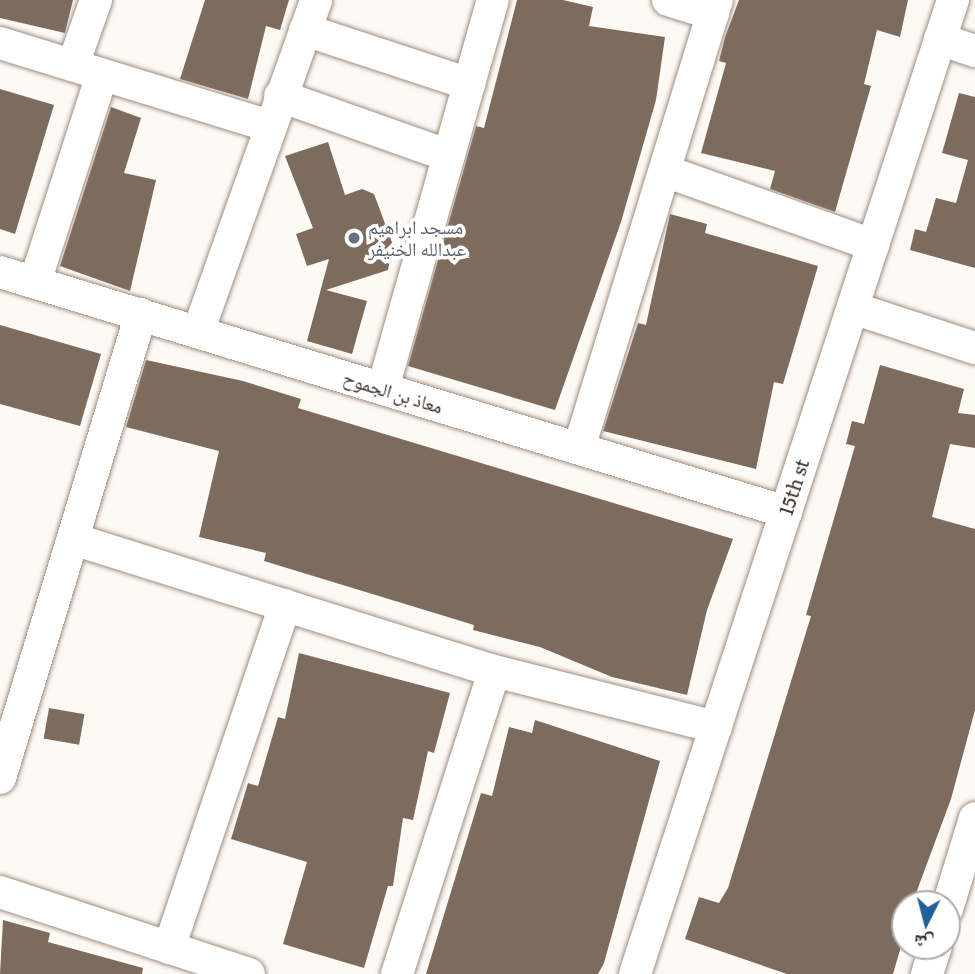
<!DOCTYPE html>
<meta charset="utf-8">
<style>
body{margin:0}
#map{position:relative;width:975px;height:974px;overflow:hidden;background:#fdf9f5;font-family:Literata,"Noto Naskh Arabic",serif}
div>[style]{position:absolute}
.building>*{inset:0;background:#7d6b5d;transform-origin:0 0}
.roads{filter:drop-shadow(0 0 2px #a08d7f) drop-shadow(0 0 2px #a08d7f)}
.minor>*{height:32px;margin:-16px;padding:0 16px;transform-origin:16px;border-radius:16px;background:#fff}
.dots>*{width:19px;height:19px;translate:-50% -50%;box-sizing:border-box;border:4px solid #fff;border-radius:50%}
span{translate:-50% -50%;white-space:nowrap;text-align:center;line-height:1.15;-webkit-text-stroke:7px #fff;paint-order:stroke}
.worship-label{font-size:19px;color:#5b616d}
.left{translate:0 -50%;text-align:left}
.street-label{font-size:19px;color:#342c26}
.north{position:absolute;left:891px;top:890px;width:70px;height:70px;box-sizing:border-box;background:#fff;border:2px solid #aeaba8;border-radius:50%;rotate:186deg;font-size:19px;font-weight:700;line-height:28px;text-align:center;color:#342c26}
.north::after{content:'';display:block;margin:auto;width:24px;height:32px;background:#206297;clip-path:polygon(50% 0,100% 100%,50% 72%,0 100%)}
</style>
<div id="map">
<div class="building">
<div style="clip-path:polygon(0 0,73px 0,65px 33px,0 18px)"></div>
<div style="clip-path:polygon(205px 0,289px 0,280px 30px,266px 26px,248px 99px,180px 79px)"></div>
<div style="clip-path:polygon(517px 0,563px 0,593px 7px,589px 26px,665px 37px,656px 100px,621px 222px,555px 410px,408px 366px,476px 126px,484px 128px)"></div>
<div style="clip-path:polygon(739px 0,908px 0,900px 37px,877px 30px,864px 84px,871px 86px,835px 212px,770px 189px,775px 171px,701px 153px,726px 63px,719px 61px,725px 37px)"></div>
<div style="clip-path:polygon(0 89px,54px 105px,15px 234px,0 229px)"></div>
<div style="clip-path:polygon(959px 93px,975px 97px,975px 268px,910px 250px,915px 229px,926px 232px,936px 198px,956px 203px,968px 160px,942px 153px)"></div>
<div style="clip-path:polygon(111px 107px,141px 118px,124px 173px,156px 180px,130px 291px,60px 266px)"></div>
<div style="clip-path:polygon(328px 142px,345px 195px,362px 189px,374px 194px,393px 245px,388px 270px,326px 290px,367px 301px,352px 354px,307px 341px,329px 259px,307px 266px,296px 234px,313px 228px,285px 156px)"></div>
<div style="clip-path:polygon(670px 214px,707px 224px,705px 233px,818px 266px,783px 384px,774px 382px,756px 469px,603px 431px,638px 323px,646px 325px)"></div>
<div style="clip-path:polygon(0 325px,101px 354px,80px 426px,0 404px)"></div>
<div style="clip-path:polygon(146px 360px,243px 381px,301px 399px,298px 408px,733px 539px,707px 610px,687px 695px,612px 677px,540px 647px,473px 630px,474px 625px,264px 561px,266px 553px,199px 537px,219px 451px,126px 427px)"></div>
<div style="clip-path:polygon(880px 365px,964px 389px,958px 413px,975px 415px,975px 448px,950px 444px,932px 517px,975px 529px,975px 710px,951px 799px,912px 904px,905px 904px,905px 933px,893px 974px,787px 974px,685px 939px,699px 897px,719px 903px,728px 888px,811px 616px,806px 615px,855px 446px,846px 444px,852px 421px,864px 424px)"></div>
<div style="clip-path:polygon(299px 653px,450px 693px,434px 753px,428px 751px,413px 820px,403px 818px,393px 886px,388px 886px,364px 968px,283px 944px,307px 862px,231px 839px,248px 783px,258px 786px,278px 717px,285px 719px)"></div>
<div style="left:49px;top:708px;width:36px;height:31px;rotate:10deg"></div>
<div style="clip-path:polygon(535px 720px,660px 761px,604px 963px,598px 974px,426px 974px,481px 793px,492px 796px,509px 727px,532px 733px)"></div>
<div style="clip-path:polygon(3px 920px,50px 933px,48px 942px,143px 968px,142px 974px,0 974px)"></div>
</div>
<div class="roads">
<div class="minor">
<div style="left:668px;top:0;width:47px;rotate:17.3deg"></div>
<div style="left:305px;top:30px;width:173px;rotate:18.2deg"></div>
<div style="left:940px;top:39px;width:37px;rotate:19deg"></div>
<div style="left:0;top:43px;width:282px;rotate:17.1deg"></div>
<div style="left:73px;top:65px;width:69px;rotate:-70.5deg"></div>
<div style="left:280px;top:96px;width:179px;rotate:19.5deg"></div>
<div style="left:665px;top:171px;width:221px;rotate:19.6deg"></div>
<div style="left:0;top:272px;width:822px;rotate:16.98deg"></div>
<div style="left:35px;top:282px;width:218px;rotate:-72.1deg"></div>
<div style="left:853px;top:308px;width:128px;rotate:18.2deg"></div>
<div style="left:198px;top:332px;width:352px;rotate:-70.4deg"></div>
<div style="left:383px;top:388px;width:403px;rotate:-74.2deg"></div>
<div style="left:579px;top:448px;width:469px;rotate:-72.9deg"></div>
<div style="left:73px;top:539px;width:441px;rotate:17.4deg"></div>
<div style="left:494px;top:671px;width:229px;rotate:14.2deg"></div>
<div style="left:0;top:778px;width:485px;rotate:-73.1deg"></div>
<div style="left:0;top:892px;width:262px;rotate:18.2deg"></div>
<div style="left:947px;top:909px;width:95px;rotate:-72.9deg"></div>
<div style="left:169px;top:948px;width:362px;rotate:-71.3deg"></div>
<div style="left:397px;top:974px;width:318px;rotate:-72.2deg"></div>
<div style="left:635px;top:974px;width:1025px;rotate:-71.92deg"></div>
<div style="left:927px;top:974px;width:29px;rotate:-72deg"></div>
</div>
</div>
<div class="dots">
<div style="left:354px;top:238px;background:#6b7280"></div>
</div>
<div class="worship-label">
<span class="left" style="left:368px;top:238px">مسجد ابراهيم<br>عبدالله الخنيفر</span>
</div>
<div class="street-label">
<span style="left:393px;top:392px;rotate:17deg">معاذ بن الجموح</span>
<span style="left:794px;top:487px;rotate:-72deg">15th st</span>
</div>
<div class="north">ش</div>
</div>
